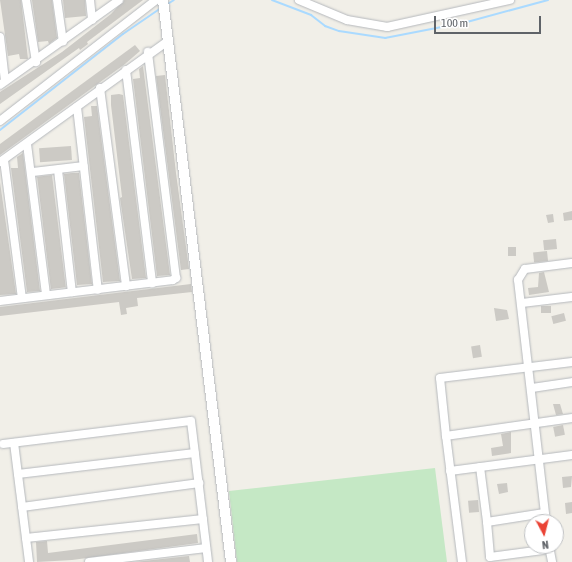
<!DOCTYPE html>
<style>
body{margin:0}
#map{position:relative;width:572px;height:562px;overflow:hidden;background:#f1efe8;font-family:"Asap Condensed",sans-serif}
div>[style]{position:absolute}
.green>*{inset:0;background:#c5e8c5}
.stream>*{height:2px;margin:-1px;padding:0 1px;transform-origin:1px;border-radius:1px;background:#aadaff}
.building>*{inset:0;background:#cccac5;transform-origin:0 0}
.roads{filter:drop-shadow(0 0 1px #b5b8bc) drop-shadow(0 0 1px #b5b8bc)}
.minor>*{height:8px;margin:-4px;padding:0 4px;transform-origin:4px;border-radius:4px;background:#fff}
.tertiary>*{height:10px;margin:-5px;padding:0 5px;transform-origin:5px;border-radius:5px;background:#fff}
span{translate:-50% -50%;white-space:nowrap;text-align:center;line-height:1.15;-webkit-text-stroke:4px #fff;paint-order:stroke}
.north{position:absolute;left:524px;top:514px;width:40px;height:40px;box-sizing:border-box;background:#fff;border:1px solid #bfc1c3;border-radius:50%;rotate:173deg;font-size:11px;font-weight:700;line-height:16px;text-align:center;color:#5f6368}
.north::after{content:'';display:block;margin:auto;width:14px;height:18px;background:#ea4335;clip-path:polygon(50% 0,100% 100%,50% 72%,0 100%)}
.scale{position:absolute;left:434px;top:16px;width:107px;height:18px;box-sizing:border-box;border:2px solid #5f6368;border-top:0;padding-left:5px;font-size:12px;line-height:14px;white-space:nowrap;color:#5f6368;-webkit-text-stroke:3px #fff;paint-order:stroke}
</style>
<div id="map">
<div class="green">
<div style="clip-path:polygon(435px 468px,447px 562px,237px 562px,229px 491px)"></div>
</div>
<div class="stream">
<div style="left:272px;top:0;width:42px;rotate:21deg"></div>
<div style="left:311px;top:15px;width:18px;rotate:38deg"></div>
<div style="left:325px;top:26px;width:15px;rotate:20deg"></div>
<div style="left:339px;top:31px;width:47px;rotate:8.7deg"></div>
<div style="left:385px;top:38px;width:84px;rotate:-11deg"></div>
<div style="left:467px;top:22px;width:84px;rotate:-15.2deg"></div>
<div style="left:166px;top:5px;width:9px;rotate:-32deg"></div>
<div style="left:0;top:130px;width:156px;rotate:-38deg"></div>
<div style="left:123px;top:34px;width:46px;rotate:-34.4deg"></div>
</div>
<div class="building">
<div style="clip-path:polygon(0 0,21px 0,28px 59px,20px 59px,19px 54px,8px 56px)"></div>
<div style="clip-path:polygon(32px 0,52px 0,57px 38px,49px 44px,48px 41px,38px 42px)"></div>
<div style="clip-path:polygon(63px 0,85px 0,86px 16px,65px 18px)"></div>
<div style="clip-path:polygon(124px 0,143px 0,87px 42px,88px 44px,80px 50px,79px 48px,0 104px,0 92px,62px 52px,111px 14px)"></div>
<div style="clip-path:polygon(135px 45px,140px 51px,125px 64px,0 155px,0 144px)"></div>
<div style="clip-path:polygon(143px 66px,170px 275px,157px 276px,133px 79px,140px 78px,139px 69px)"></div>
<div style="clip-path:polygon(165px 75px,176px 173px,189px 269px,181px 270px,156px 76px)"></div>
<div style="clip-path:polygon(119px 94px,123px 95px,146px 278px,132px 279px,120px 198px,122px 197px,111px 105px,111px 95px)"></div>
<div style="clip-path:polygon(91px 106px,97px 106px,120px 281px,103px 282px,84px 117px,92px 116px)"></div>
<div style="left:71px;top:146px;width:14px;height:32px;rotate:86deg"></div>
<div style="clip-path:polygon(23px 153px,40px 291px,27px 292px,11px 168px,18px 168px,17px 157px)"></div>
<div style="clip-path:polygon(72px 173px,79px 173px,92px 284px,77px 285px,64px 174px)"></div>
<div style="left:52px;top:175px;width:113px;height:15px;rotate:83deg"></div>
<div style="clip-path:polygon(0 182px,16px 294px,0 295px)"></div>
<div style="clip-path:polygon(572px 211px,572px 220px,564px 221px,563px 213px)"></div>
<div style="clip-path:polygon(553px 214px,554px 222px,548px 223px,546px 215px)"></div>
<div style="left:556px;top:239px;width:10px;height:13px;rotate:84deg"></div>
<div style="left:508px;top:247px;width:8px;height:9px"></div>
<div style="left:547px;top:251px;width:10px;height:14px;rotate:84deg"></div>
<div style="clip-path:polygon(544px 272px,549px 292px,529px 295px,528px 288px,538px 287px,539px 273px)"></div>
<div style="clip-path:polygon(191px 284px,192px 292px,137px 298px,138px 306px,126px 308px,127px 314px,121px 315px,119px 302px,0 316px,0 307px)"></div>
<div style="left:541px;top:306px;width:10px;height:7px"></div>
<div style="clip-path:polygon(494px 308px,507px 310px,509px 319px,496px 321px)"></div>
<div style="left:564px;top:313px;width:8px;height:13px;rotate:76deg"></div>
<div style="left:480px;top:345px;width:12px;height:9px;rotate:81deg"></div>
<div style="clip-path:polygon(553px 404px,560px 404px,563px 414px,556px 415px)"></div>
<div style="left:563px;top:425px;width:10px;height:10px;rotate:79deg"></div>
<div style="clip-path:polygon(511px 432px,511px 453px,492px 456px,491px 448px,503px 446px,501px 434px)"></div>
<div style="clip-path:polygon(572px 476px,571px 487px,563px 488px,562px 477px)"></div>
<div style="clip-path:polygon(507px 483px,508px 492px,499px 494px,497px 484px)"></div>
<div style="left:478px;top:500px;width:12px;height:10px;rotate:85deg"></div>
<div style="clip-path:polygon(572px 502px,572px 513px,566px 514px,565px 503px)"></div>
<div style="clip-path:polygon(197px 534px,198px 543px,72px 560px,37px 562px,36px 542px,47px 541px,48px 553px)"></div>
<div style="clip-path:polygon(189px 556px,190px 562px,135px 562px)"></div>
</div>
<div class="roads">
<div class="minor">
<div style="left:26px;top:0;width:63px;rotate:80.8deg"></div>
<div style="left:57px;top:0;width:42px;rotate:81.9deg"></div>
<div style="left:90px;top:0;width:20px;rotate:84deg"></div>
<div style="left:299px;top:0;width:52px;rotate:22.6deg"></div>
<div style="left:347px;top:20px;width:41px;rotate:9.9deg"></div>
<div style="left:387px;top:27px;width:126px;rotate:-12.4deg"></div>
<div style="left:0;top:37px;width:44px;rotate:83.5deg"></div>
<div style="left:126px;top:70px;width:215px;rotate:83deg"></div>
<div style="left:0;top:85px;width:146px;rotate:-35.5deg"></div>
<div style="left:100px;top:88px;width:200px;rotate:82.5deg"></div>
<div style="left:77px;top:107px;width:184px;rotate:83.5deg"></div>
<div style="left:0;top:121px;width:197px;rotate:-37.8deg"></div>
<div style="left:27px;top:144px;width:152px;rotate:82.8deg"></div>
<div style="left:4px;top:160px;width:139px;rotate:82.6deg"></div>
<div style="left:0;top:162px;width:207px;rotate:-35.8deg"></div>
<div style="left:58px;top:170px;width:123px;rotate:83.5deg"></div>
<div style="left:33px;top:172px;width:51px;rotate:-6.7deg"></div>
<div style="left:0;top:301px;width:174px;rotate:-6.9deg"></div>
<div style="left:173px;top:280px;width:4px;rotate:-34deg"></div>
<div style="left:176px;top:278px;width:228px;rotate:-97.1deg"></div>
<div style="left:522px;top:303px;width:50px;rotate:-6.8deg"></div>
<div style="left:532px;top:388px;width:40px;rotate:-8.5deg"></div>
<div style="left:446px;top:436px;width:58px;rotate:-95.9deg"></div>
<div style="left:440px;top:378px;width:133px;rotate:-6.9deg"></div>
<div style="left:14px;top:443px;width:120px;rotate:82.8deg"></div>
<div style="left:3px;top:444px;width:189px;rotate:-7deg"></div>
<div style="left:191px;top:421px;width:142px;rotate:83.1deg"></div>
<div style="left:480px;top:467px;width:55px;rotate:82.7deg"></div>
<div style="left:487px;top:522px;width:58px;rotate:-9deg"></div>
<div style="left:450px;top:471px;width:123px;rotate:-7.5deg"></div>
<div style="left:18px;top:474px;width:178px;rotate:-6.8deg"></div>
<div style="left:22px;top:507px;width:179px;rotate:-7.7deg"></div>
<div style="left:487px;top:522px;width:35px;rotate:85deg"></div>
<div style="left:490px;top:557px;width:61px;rotate:-7.6deg"></div>
<div style="left:546px;top:522px;width:244px;rotate:-96.6deg"></div>
<div style="left:518px;top:280px;width:13px;rotate:-58deg"></div>
<div style="left:525px;top:269px;width:47px;rotate:-7.3deg"></div>
<div style="left:26px;top:538px;width:178px;rotate:-6.1deg"></div>
<div style="left:549px;top:546px;width:16px;rotate:79deg"></div>
<div style="left:89px;top:562px;width:118px;rotate:-6.8deg"></div>
<div style="left:462px;top:562px;width:127px;rotate:-97.2deg"></div>
<div style="left:446px;top:436px;width:127px;rotate:-8.1deg"></div>
</div>
<div class="tertiary">
<div style="left:163px;top:0;width:566px;rotate:83.1deg"></div>
</div>
</div>
<div class="north">N</div>
<div class="scale">100 m</div>
</div>
